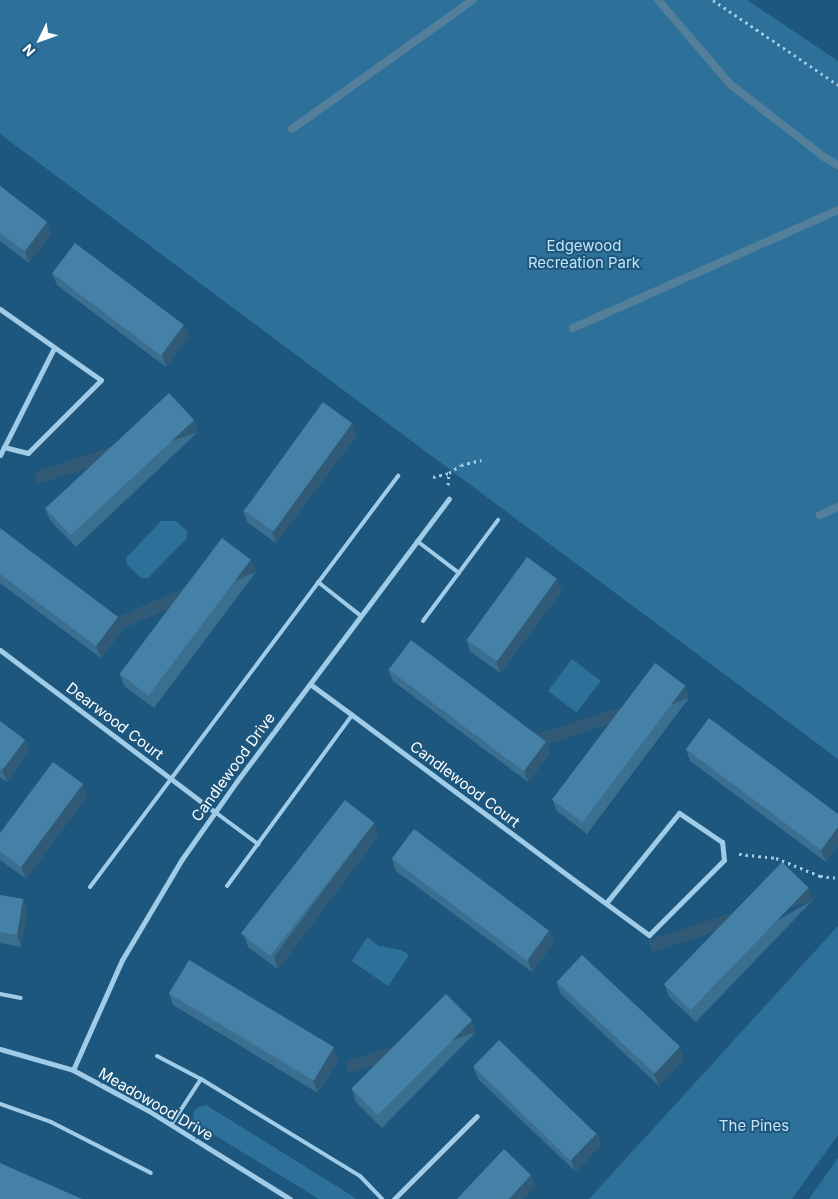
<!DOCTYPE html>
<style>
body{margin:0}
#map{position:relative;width:838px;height:1199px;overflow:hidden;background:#1d577e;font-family:Inter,sans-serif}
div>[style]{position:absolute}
.green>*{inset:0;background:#2d709a;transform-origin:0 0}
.stream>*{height:8px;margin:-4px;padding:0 4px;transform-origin:4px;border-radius:4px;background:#547f9a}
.path>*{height:3px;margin-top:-1.5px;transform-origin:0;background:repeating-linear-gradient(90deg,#a0cce8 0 2.5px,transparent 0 6.5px)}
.lane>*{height:4px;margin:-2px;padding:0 2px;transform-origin:2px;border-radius:2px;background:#a0cce8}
.street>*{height:5px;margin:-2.5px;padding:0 2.5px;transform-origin:2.5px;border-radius:2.5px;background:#a0cce8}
.wall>*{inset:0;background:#3b6f90}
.shaded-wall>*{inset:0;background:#305a75;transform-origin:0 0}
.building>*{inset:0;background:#4581a7;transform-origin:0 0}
span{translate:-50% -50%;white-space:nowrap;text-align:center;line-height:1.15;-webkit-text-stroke:4px #1d577e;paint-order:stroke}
.park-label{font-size:15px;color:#c4e3f6}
.street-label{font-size:15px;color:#fff}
.north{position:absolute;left:15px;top:15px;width:50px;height:50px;-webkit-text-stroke:4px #1d577e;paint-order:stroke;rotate:228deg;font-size:14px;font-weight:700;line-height:20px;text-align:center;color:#fff}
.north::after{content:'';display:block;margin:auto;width:18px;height:22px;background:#fff;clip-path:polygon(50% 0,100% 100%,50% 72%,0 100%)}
</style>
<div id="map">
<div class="green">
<div style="clip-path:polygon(0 0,747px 0,838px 61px,838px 759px,0 134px)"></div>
<div style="clip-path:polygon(161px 521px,176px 521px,187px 531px,187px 538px,148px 578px,141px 578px,127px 564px,126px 558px)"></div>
<div style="left:572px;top:659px;width:36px;height:40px;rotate:37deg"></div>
<div style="clip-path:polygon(838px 926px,838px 1135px,792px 1199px,589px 1199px)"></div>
<div style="clip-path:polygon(367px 937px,379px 946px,401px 950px,409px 955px,388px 986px,352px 961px)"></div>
<div style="clip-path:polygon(206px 1105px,354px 1197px,356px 1199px,319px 1199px,198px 1125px,193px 1119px,194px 1111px,199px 1107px)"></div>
<div style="clip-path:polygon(838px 1158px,838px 1199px,809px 1199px)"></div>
</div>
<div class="stream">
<div style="left:658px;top:0;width:111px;rotate:49.4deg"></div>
<div style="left:730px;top:84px;width:119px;rotate:37.8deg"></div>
<div style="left:824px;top:157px;width:16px;rotate:30deg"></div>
<div style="left:292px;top:129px;width:222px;rotate:-35.5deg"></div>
<div style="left:573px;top:328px;width:290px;rotate:-24deg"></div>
<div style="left:820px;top:515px;width:20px;rotate:-24deg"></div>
</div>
<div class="path">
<div style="left:713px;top:0;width:151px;rotate:34.2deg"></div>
<div style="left:433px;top:477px;width:16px;rotate:-14deg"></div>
<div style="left:449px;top:473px;width:14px;rotate:-34deg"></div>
<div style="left:461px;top:465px;width:21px;rotate:-14deg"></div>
<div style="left:448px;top:485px;width:12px;rotate:-85deg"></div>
<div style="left:739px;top:854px;width:37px;rotate:6deg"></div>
<div style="left:776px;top:858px;width:48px;rotate:22.2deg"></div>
<div style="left:820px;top:876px;width:18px;rotate:6deg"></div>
</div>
<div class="lane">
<div style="left:417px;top:541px;width:53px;rotate:37.3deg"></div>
<div style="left:318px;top:582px;width:55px;rotate:38.3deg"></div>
<div style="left:423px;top:621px;width:126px;rotate:-53.4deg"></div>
<div style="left:215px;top:812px;width:54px;rotate:36.7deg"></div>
<div style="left:227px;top:886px;width:212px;rotate:-53.8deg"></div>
<div style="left:90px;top:887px;width:514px;rotate:-53.15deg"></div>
<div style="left:0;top:994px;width:21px;rotate:11deg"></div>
<div style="left:157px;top:1056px;width:50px;rotate:27.6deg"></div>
<div style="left:201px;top:1079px;width:186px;rotate:31.4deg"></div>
<div style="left:360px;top:1176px;width:32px;rotate:46deg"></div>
<div style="left:0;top:1104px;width:54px;rotate:19.4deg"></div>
<div style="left:51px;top:1122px;width:112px;rotate:27deg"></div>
<div style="left:171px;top:1125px;width:55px;rotate:-56.9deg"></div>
</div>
<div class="street">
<div style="left:0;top:309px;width:123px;rotate:35.1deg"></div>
<div style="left:101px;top:380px;width:103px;rotate:135deg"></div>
<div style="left:28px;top:453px;width:25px;rotate:-166deg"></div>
<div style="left:0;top:455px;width:120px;rotate:-63.2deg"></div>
<div style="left:0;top:650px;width:269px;rotate:37deg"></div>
<div style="left:310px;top:684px;width:52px;rotate:36.4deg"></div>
<div style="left:352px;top:715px;width:277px;rotate:36.6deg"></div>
<div style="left:574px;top:880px;width:93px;rotate:36.3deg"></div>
<div style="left:649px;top:935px;width:106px;rotate:-45deg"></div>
<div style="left:724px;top:860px;width:18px;rotate:-96deg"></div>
<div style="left:722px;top:842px;width:52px;rotate:-146deg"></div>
<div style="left:679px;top:813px;width:116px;rotate:129deg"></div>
<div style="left:0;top:1049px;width:76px;rotate:16deg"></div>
<div style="left:73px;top:1070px;width:86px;rotate:28.3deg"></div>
<div style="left:149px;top:1111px;width:166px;rotate:32deg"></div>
<div style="left:73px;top:1070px;width:120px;rotate:-66deg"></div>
<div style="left:122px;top:960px;width:117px;rotate:-59.3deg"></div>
<div style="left:182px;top:859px;width:95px;rotate:-54.8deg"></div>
<div style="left:237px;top:781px;width:353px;rotate:-53.1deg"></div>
<div style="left:394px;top:1199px;width:117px;rotate:-45deg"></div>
</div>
<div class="wall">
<div style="clip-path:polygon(0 186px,47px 222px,51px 234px,29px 263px,0 241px)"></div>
<div style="clip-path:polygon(52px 273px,184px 325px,189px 337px,166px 367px,57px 285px)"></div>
<div style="clip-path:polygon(194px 420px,198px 432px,76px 547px,50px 520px,45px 508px)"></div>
<div style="clip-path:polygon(357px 435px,276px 543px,247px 522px,243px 510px)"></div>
<div style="clip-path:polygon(0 528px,123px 629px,101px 658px,0 583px)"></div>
<div style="clip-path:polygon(251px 560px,256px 572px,154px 708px,124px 686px,120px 674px)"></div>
<div style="clip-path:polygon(562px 591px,500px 673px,470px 651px,466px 639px)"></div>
<div style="clip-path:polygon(388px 669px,546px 741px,550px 753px,528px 782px,393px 681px)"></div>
<div style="clip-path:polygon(685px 686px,689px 698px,587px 834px,557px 811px,552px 799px)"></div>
<div style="clip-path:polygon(0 721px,25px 740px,29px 751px,7px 782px,0 777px)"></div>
<div style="clip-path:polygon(686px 749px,838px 814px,838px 845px,826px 862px,690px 761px)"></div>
<div style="clip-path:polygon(87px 796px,26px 879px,0 860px,0 833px)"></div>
<div style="clip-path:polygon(374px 823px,379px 835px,278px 969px,248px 947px,244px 935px)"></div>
<div style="clip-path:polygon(392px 859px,554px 942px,532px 972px,396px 871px)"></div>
<div style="clip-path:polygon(0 895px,23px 899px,27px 911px,21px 947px,0 943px)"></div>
<div style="clip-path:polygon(813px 900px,696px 1022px,669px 997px,665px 985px)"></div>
<div style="clip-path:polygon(556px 982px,684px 1059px,659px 1086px,561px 994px)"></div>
<div style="clip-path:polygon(169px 993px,333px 1048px,338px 1060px,318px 1093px,173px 1005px)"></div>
<div style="clip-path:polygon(472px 1020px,476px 1032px,382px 1128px,356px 1102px,352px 1090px)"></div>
<div style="clip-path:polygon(473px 1067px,597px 1133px,601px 1145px,576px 1172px,478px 1079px)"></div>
</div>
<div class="shaded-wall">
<div style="clip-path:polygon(47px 222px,51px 234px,29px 263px,25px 251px)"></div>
<div style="clip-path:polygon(184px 325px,189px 337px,166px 367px,162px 355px)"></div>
<div style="left:194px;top:420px;width:13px;height:168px;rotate:72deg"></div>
<div style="clip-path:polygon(352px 423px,357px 435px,276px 543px,272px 532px)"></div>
<div style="left:251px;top:560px;width:13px;height:170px;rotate:67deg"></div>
<div style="clip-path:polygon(557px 579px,562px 591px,500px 673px,496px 661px)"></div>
<div style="clip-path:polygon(118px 617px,123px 629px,101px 658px,96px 646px)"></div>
<div style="left:685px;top:686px;width:13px;height:170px;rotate:72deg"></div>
<div style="clip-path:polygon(25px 740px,29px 751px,7px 782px,2px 770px)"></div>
<div style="clip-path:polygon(546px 741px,550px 753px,528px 782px,524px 770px)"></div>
<div style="clip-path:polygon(83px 784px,87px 796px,26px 879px,21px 867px)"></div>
<div style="clip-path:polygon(374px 823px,379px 835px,278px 969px,274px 957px)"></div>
<div style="clip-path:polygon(838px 827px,838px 845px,826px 862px,821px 850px)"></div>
<div style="left:809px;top:888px;width:13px;height:169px;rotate:72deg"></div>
<div style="clip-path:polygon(23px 899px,27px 911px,21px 947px,17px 935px)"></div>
<div style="clip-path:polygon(550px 930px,554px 942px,532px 972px,528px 960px)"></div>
<div style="left:472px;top:1020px;width:13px;height:134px;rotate:72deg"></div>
<div style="clip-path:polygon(679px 1047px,684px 1059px,659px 1086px,654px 1074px)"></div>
<div style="clip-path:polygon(333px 1048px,338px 1060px,318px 1093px,313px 1081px)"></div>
<div style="clip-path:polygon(597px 1133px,601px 1145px,576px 1172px,571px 1160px)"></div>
<div style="clip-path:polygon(531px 1175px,536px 1187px,524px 1199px,509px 1199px)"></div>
</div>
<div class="building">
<div style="clip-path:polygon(0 186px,47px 222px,25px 251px,0 233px)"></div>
<div style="left:75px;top:243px;width:136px;height:38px;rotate:37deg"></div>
<div style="left:169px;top:393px;width:37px;height:169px;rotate:47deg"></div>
<div style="left:323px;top:402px;width:36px;height:134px;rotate:36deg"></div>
<div style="clip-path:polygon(0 528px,118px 617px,96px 646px,0 574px)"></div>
<div style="left:222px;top:538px;width:36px;height:170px;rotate:37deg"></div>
<div style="left:527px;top:557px;width:37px;height:102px;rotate:36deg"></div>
<div style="left:411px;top:640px;width:169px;height:37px;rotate:37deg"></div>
<div style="left:655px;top:663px;width:38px;height:171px;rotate:37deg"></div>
<div style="clip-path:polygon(709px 718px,838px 814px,838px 827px,821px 850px,686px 749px)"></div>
<div style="clip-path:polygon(0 721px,25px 740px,2px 770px,0 768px)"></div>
<div style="clip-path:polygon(53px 762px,83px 784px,21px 867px,0 851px,0 833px)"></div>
<div style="left:345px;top:800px;width:37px;height:169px;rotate:38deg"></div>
<div style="left:414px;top:829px;width:169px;height:37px;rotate:37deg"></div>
<div style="left:782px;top:862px;width:37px;height:170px;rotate:44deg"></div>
<div style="clip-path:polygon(0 895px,23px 899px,17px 935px,0 932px)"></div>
<div style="left:582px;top:955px;width:134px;height:37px;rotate:43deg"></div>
<div style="left:189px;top:960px;width:169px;height:39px;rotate:31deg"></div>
<div style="left:446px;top:994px;width:37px;height:134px;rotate:45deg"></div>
<div style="left:499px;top:1040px;width:135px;height:37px;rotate:44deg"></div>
<div style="clip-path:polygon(504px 1149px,531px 1175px,509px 1199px,457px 1199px)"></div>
<div style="clip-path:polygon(0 1163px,82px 1199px,0 1199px)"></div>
</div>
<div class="park-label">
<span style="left:584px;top:254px">Edgewood<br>Recreation Park</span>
<span style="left:754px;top:1126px">The Pines</span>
</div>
<div class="street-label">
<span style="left:115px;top:721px;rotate:37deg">Dearwood Court</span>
<span style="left:233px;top:767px;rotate:-54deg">Candlewood Drive</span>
<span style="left:465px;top:784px;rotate:37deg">Candlewood Court</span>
<span style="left:156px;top:1104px;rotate:30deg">Meadowood Drive</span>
</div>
<div class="north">N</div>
</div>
